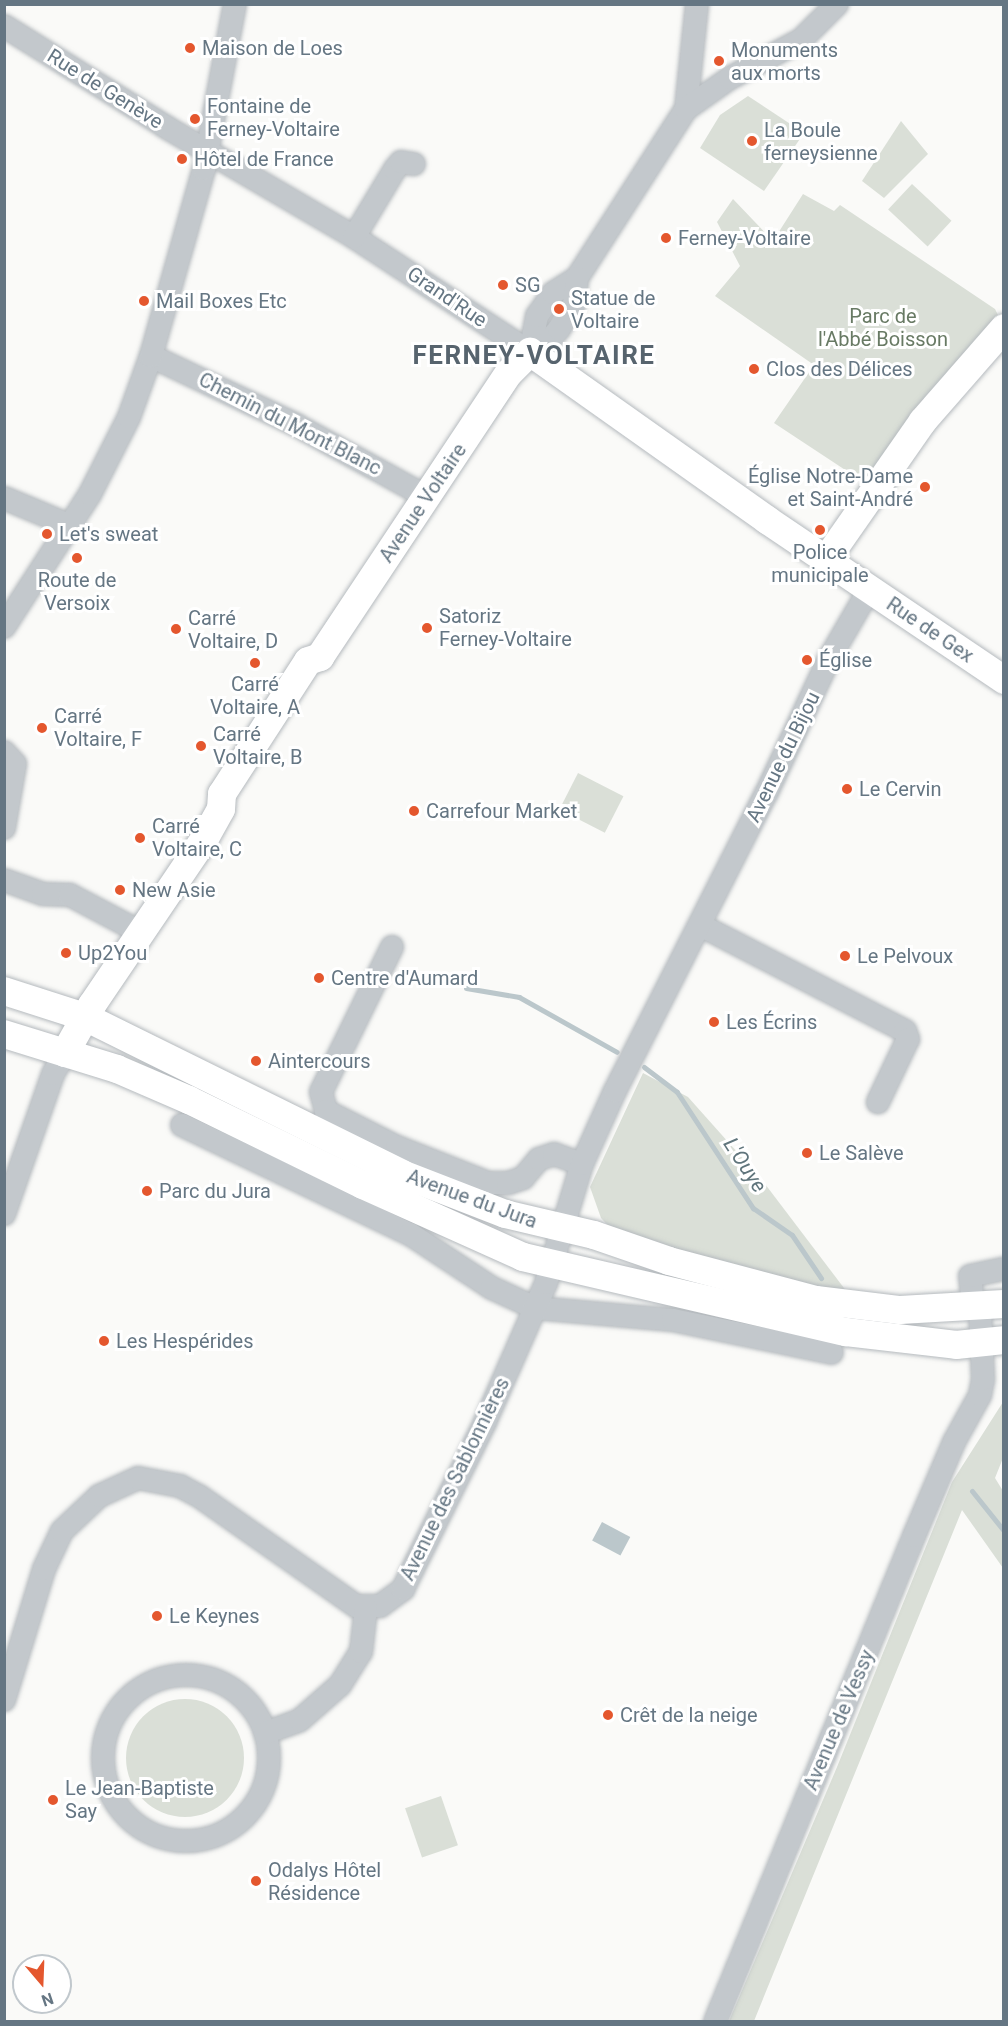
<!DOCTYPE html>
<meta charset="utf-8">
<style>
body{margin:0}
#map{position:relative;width:1008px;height:2026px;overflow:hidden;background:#fafaf8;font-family:Roboto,sans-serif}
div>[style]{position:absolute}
.green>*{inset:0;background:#dadfd7;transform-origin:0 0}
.round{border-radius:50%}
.water>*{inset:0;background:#bbc7cb;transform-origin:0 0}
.stream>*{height:5px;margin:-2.5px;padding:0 2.5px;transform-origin:2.5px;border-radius:2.5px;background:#bbc7cb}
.roads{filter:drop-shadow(0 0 2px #b5babe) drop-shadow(0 0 2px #b5babe)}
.minor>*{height:22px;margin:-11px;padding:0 11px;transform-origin:11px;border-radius:11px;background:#c3c8cc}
.minor>.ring{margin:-11px;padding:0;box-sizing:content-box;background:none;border:22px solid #c3c8cc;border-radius:50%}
.major>*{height:28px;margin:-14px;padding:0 14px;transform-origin:14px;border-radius:14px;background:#fff}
.dots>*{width:16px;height:16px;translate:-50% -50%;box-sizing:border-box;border:3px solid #fff;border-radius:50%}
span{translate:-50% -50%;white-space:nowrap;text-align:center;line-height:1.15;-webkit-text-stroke:6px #fff;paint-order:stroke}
.poi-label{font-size:20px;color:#657683}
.left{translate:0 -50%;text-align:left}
.right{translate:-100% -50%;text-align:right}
.street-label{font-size:20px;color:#657683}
.park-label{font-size:20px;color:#687a64}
.water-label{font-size:21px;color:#60757c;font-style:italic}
.district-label{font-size:26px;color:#57646e;font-weight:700;letter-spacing:1.5px}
.frame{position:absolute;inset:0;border:6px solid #657683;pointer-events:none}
.north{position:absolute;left:12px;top:1954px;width:60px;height:60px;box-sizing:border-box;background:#fff;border:2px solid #c1c8cd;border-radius:50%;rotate:161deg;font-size:16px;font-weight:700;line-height:24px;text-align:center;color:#657683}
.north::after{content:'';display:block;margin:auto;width:21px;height:27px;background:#e4572e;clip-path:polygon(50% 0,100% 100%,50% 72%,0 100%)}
</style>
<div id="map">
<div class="green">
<div style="clip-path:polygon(748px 96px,804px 133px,764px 191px,700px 148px,720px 115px)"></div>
<div style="clip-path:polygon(901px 121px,928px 154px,884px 198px,862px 181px)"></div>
<div style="left:912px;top:184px;width:54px;height:35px;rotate:43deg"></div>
<div style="clip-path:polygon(803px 194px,834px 211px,840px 205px,995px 309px,998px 315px,933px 390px,865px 483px,774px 423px,814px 365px,715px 296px,740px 266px,717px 222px,733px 199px,773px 241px)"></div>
<div style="left:578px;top:773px;width:51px;height:41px;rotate:27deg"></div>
<div style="clip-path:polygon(643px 1073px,688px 1097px,762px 1180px,847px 1292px,815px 1293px,617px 1235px,601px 1218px,590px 1187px)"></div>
<div style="clip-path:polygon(1003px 1402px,1003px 1458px,995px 1478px,1003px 1491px,1003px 1568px,962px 1510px,754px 2021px,729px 2021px,837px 1767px,952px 1482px)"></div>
<div class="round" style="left:126px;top:1699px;width:118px;height:118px"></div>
<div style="left:441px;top:1796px;width:52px;height:38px;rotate:71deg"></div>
</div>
<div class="water">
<div style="left:602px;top:1522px;width:32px;height:21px;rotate:28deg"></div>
</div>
<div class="stream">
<div style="left:466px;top:988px;width:54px;rotate:9.6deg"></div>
<div style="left:519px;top:997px;width:112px;rotate:29.3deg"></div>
<div style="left:644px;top:1067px;width:41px;rotate:37.1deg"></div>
<div style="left:677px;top:1092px;width:139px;rotate:56.8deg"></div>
<div style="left:753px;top:1208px;width:47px;rotate:34.7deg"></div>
<div style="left:792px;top:1235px;width:52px;rotate:56deg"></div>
<div style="left:972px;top:1491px;width:51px;rotate:51.3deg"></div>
</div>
<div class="roads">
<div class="minor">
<div style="left:4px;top:26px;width:191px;rotate:31.9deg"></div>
<div style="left:166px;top:127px;width:218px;rotate:30.3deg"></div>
<div style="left:354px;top:237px;width:210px;rotate:33.2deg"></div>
<div style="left:686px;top:109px;width:106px;rotate:-84deg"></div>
<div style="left:354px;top:237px;width:79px;rotate:-58.9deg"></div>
<div style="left:395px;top:169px;width:9px;rotate:-49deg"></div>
<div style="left:401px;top:162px;width:13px;rotate:9deg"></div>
<div style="left:530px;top:352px;width:37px;rotate:-79deg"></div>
<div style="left:537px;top:316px;width:28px;rotate:-55deg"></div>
<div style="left:553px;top:293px;width:28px;rotate:-32deg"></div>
<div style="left:577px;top:278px;width:201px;rotate:-57.2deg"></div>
<div style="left:686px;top:109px;width:54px;rotate:-35.2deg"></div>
<div style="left:730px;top:78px;width:81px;rotate:-28.2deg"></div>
<div style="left:801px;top:40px;width:51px;rotate:-45deg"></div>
<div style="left:530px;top:352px;width:21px;rotate:-29deg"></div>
<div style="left:548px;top:342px;width:17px;rotate:-50deg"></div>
<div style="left:559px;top:329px;width:29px;rotate:-59deg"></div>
<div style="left:574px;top:304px;width:26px;rotate:-83deg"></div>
<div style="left:151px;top:356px;width:161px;rotate:25.4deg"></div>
<div style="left:296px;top:425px;width:149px;rotate:28.8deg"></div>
<div style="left:4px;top:498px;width:73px;rotate:22.7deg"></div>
<div style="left:4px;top:627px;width:158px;rotate:-57.1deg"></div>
<div style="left:90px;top:494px;width:86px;rotate:-63.1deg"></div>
<div style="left:129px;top:417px;width:65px;rotate:-70.2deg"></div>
<div style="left:151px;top:356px;width:194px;rotate:-74.2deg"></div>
<div style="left:204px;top:169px;width:168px;rotate:-79.4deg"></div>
<div style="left:4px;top:752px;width:16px;rotate:47deg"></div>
<div style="left:15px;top:764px;width:65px;rotate:99.8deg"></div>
<div style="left:4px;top:880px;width:41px;rotate:19.7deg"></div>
<div style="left:43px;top:894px;width:27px;rotate:2deg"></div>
<div style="left:70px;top:895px;width:81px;rotate:27.8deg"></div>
<div style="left:700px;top:925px;width:231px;rotate:27.3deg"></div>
<div style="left:905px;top:1031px;width:9px;rotate:69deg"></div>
<div style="left:908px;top:1039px;width:70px;rotate:115.5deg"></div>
<div style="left:392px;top:947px;width:161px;rotate:116.1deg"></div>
<div style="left:321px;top:1092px;width:20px;rotate:75deg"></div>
<div style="left:326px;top:1111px;width:80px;rotate:26.9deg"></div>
<div style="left:397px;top:1147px;width:98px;rotate:21.6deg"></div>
<div style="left:488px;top:1183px;width:20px"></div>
<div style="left:508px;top:1183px;width:16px;rotate:-18deg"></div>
<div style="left:523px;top:1178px;width:25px;rotate:-50deg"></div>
<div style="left:539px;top:1159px;width:16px;rotate:-18deg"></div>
<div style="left:554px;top:1154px;width:30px;rotate:20deg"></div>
<div style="left:182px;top:1125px;width:253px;rotate:25.6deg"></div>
<div style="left:410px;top:1234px;width:98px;rotate:33.4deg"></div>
<div style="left:492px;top:1288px;width:47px;rotate:24.9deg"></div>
<div style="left:535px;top:1308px;width:139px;rotate:5deg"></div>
<div style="left:673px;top:1320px;width:162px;rotate:11.7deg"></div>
<div style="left:4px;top:1214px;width:148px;rotate:-70.7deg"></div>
<div style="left:53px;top:1074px;width:24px;rotate:-60deg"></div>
<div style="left:973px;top:1308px;width:32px;rotate:-95deg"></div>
<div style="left:970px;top:1276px;width:35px;rotate:-12deg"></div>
<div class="ring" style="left:103px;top:1675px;width:144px;height:144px"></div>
<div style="left:4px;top:1700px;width:137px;rotate:-73deg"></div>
<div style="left:44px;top:1569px;width:42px;rotate:-64.7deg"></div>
<div style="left:62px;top:1531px;width:51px;rotate:-43.4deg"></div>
<div style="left:99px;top:1496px;width:43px;rotate:-24.8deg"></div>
<div style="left:138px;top:1478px;width:43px;rotate:10.8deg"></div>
<div style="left:180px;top:1486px;width:21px;rotate:28deg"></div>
<div style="left:199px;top:1496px;width:192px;rotate:35deg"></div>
<div style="left:356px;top:1606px;width:24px"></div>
<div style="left:380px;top:1606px;width:29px;rotate:-36deg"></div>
<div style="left:403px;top:1589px;width:186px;rotate:-63.8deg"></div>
<div style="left:485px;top:1422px;width:152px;rotate:-66.3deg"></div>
<div style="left:546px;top:1283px;width:124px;rotate:-73.2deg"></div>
<div style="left:582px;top:1164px;width:80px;rotate:-65.7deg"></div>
<div style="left:615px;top:1091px;width:333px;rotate:-63.1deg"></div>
<div style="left:766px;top:794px;width:149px;rotate:-65deg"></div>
<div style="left:829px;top:659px;width:80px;rotate:-59.9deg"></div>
<div style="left:265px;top:1733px;width:37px;rotate:-20deg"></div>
<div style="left:300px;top:1720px;width:53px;rotate:-41.2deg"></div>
<div style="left:340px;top:1685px;width:39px;rotate:-58deg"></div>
<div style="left:361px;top:1652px;width:44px;rotate:-83.5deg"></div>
<div style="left:715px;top:2022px;width:525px;rotate:-67.73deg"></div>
<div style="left:914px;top:1536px;width:102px;rotate:-66.9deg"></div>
<div style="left:954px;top:1442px;width:54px;rotate:-61deg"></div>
<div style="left:980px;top:1395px;width:16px;rotate:-79deg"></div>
<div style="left:983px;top:1379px;width:71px;rotate:-92.4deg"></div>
</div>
<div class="major">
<div style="left:826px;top:560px;width:169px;rotate:-55.1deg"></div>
<div style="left:923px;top:421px;width:123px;rotate:-48.9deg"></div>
<div style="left:4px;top:991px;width:85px;rotate:17.8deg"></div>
<div style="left:85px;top:1017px;width:354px;rotate:26.3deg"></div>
<div style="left:402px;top:1174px;width:110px;rotate:21.2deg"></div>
<div style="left:505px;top:1214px;width:91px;rotate:13.3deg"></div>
<div style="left:594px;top:1235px;width:79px;rotate:19.1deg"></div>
<div style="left:669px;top:1261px;width:152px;rotate:14.9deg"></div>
<div style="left:816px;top:1300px;width:85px;rotate:6.8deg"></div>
<div style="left:900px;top:1310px;width:104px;rotate:-3.3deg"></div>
<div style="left:4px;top:1034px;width:118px;rotate:17.2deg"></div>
<div style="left:117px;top:1069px;width:78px;rotate:23.3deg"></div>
<div style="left:189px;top:1100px;width:194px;rotate:26deg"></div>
<div style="left:363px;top:1185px;width:175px;rotate:24.2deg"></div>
<div style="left:523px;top:1257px;width:332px;rotate:13.1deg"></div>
<div style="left:846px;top:1332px;width:111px;rotate:6.7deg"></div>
<div style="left:956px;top:1345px;width:48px;rotate:-5.9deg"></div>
<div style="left:65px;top:1053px;width:55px;rotate:-60.6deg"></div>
<div style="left:92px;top:1005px;width:202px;rotate:-55.9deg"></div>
<div style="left:205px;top:838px;width:33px;rotate:-61deg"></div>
<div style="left:221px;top:809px;width:15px;rotate:-86deg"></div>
<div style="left:222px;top:794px;width:158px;rotate:-57.1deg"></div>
<div style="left:308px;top:661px;width:13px;rotate:-18deg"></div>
<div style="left:320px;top:657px;width:341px;rotate:-56.4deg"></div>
<div style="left:509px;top:373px;width:30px;rotate:-45deg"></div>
<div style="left:530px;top:352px;width:291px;rotate:35.3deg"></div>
<div style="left:767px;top:520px;width:286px;rotate:34deg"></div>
</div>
</div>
<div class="dots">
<div style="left:190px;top:48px;background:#e4572e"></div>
<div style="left:719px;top:61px;background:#e4572e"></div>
<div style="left:195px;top:119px;background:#e4572e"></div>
<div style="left:752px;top:141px;background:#e4572e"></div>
<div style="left:182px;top:159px;background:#e4572e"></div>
<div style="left:666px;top:238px;background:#e4572e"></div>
<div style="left:503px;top:285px;background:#e4572e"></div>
<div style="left:144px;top:301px;background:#e4572e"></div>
<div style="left:559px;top:309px;background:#e4572e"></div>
<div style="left:754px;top:369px;background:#e4572e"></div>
<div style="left:925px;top:487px;background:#e4572e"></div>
<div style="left:820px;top:530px;background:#e4572e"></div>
<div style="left:47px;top:534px;background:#e4572e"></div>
<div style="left:77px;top:558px;background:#e4572e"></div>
<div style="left:427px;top:628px;background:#e4572e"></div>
<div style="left:176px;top:629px;background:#e4572e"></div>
<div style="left:807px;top:660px;background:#e4572e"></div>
<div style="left:255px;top:663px;background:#e4572e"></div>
<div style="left:42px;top:728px;background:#e4572e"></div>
<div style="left:201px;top:746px;background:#e4572e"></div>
<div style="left:847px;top:789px;background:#e4572e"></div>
<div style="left:414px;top:811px;background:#e4572e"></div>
<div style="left:140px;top:838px;background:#e4572e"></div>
<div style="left:120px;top:890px;background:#e4572e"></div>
<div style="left:66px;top:953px;background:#e4572e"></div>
<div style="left:845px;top:956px;background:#e4572e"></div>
<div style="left:319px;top:978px;background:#e4572e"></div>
<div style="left:714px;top:1022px;background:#e4572e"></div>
<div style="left:256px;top:1061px;background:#e4572e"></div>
<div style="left:807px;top:1153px;background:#e4572e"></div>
<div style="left:147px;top:1191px;background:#e4572e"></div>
<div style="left:104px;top:1341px;background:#e4572e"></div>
<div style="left:157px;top:1616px;background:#e4572e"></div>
<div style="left:608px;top:1715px;background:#e4572e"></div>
<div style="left:53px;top:1800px;background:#e4572e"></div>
<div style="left:256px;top:1881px;background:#e4572e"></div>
</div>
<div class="poi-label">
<span class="left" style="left:202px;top:48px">Maison de Loes</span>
<span class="left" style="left:731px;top:62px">Monuments<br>aux morts</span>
<span class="left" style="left:207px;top:118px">Fontaine de<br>Ferney-Voltaire</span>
<span class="left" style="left:764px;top:142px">La Boule<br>ferneysienne</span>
<span class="left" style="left:194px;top:159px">Hôtel de France</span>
<span class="left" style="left:678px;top:238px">Ferney-Voltaire</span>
<span class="left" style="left:515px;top:285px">SG</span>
<span class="left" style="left:571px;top:310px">Statue de<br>Voltaire</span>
<span class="left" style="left:156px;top:301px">Mail Boxes Etc</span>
<span class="left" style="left:766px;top:369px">Clos des Délices</span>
<span class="right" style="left:913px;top:488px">Église Notre-Dame<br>et Saint-André</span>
<span class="left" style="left:59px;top:534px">Let's sweat</span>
<span style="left:820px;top:564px">Police<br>municipale</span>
<span style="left:77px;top:592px">Route de<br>Versoix</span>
<span class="left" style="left:439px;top:628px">Satoriz<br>Ferney-Voltaire</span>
<span class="left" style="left:188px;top:630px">Carré<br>Voltaire, D</span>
<span class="left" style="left:819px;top:660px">Église</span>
<span style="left:255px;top:696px">Carré<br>Voltaire, A</span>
<span class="left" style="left:54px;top:728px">Carré<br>Voltaire, F</span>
<span class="left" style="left:213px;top:746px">Carré<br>Voltaire, B</span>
<span class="left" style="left:859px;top:789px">Le Cervin</span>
<span class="left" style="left:426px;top:811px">Carrefour Market</span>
<span class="left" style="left:152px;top:838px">Carré<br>Voltaire, C</span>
<span class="left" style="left:132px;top:890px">New Asie</span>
<span class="left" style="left:78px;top:953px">Up2You</span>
<span class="left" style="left:857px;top:956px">Le Pelvoux</span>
<span class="left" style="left:331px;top:978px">Centre d'Aumard</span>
<span class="left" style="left:726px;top:1022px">Les Écrins</span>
<span class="left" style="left:268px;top:1061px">Aintercours</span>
<span class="left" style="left:819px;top:1153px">Le Salève</span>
<span class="left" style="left:159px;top:1191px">Parc du Jura</span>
<span class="left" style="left:116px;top:1341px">Les Hespérides</span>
<span class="left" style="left:169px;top:1616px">Le Keynes</span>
<span class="left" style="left:620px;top:1715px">Crêt de la neige</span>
<span class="left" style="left:65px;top:1800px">Le Jean-Baptiste<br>Say</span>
<span class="left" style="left:268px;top:1882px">Odalys Hôtel<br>Résidence</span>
</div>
<div class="street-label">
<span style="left:105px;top:89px;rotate:32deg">Rue de Genève</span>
<span style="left:447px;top:297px;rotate:34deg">Grand'Rue</span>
<span style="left:290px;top:424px;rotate:27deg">Chemin du Mont Blanc</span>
<span style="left:423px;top:503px;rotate:-56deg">Avenue Voltaire</span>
<span style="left:930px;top:630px;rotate:34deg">Rue de Gex</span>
<span style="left:783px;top:757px;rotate:-64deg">Avenue du Bijou</span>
<span style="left:472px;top:1199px;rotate:20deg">Avenue du Jura</span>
<span style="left:455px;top:1479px;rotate:-64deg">Avenue des Sablonnières</span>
<span style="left:839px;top:1720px;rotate:-67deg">Avenue de Vessy</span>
</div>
<div class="park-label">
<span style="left:883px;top:328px">Parc de<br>l'Abbé Boisson</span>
</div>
<div class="water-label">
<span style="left:745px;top:1165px;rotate:57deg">L'Ouye</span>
</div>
<div class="district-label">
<span style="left:534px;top:356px">FERNEY-VOLTAIRE</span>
</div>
<div class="frame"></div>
<div class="north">N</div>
</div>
